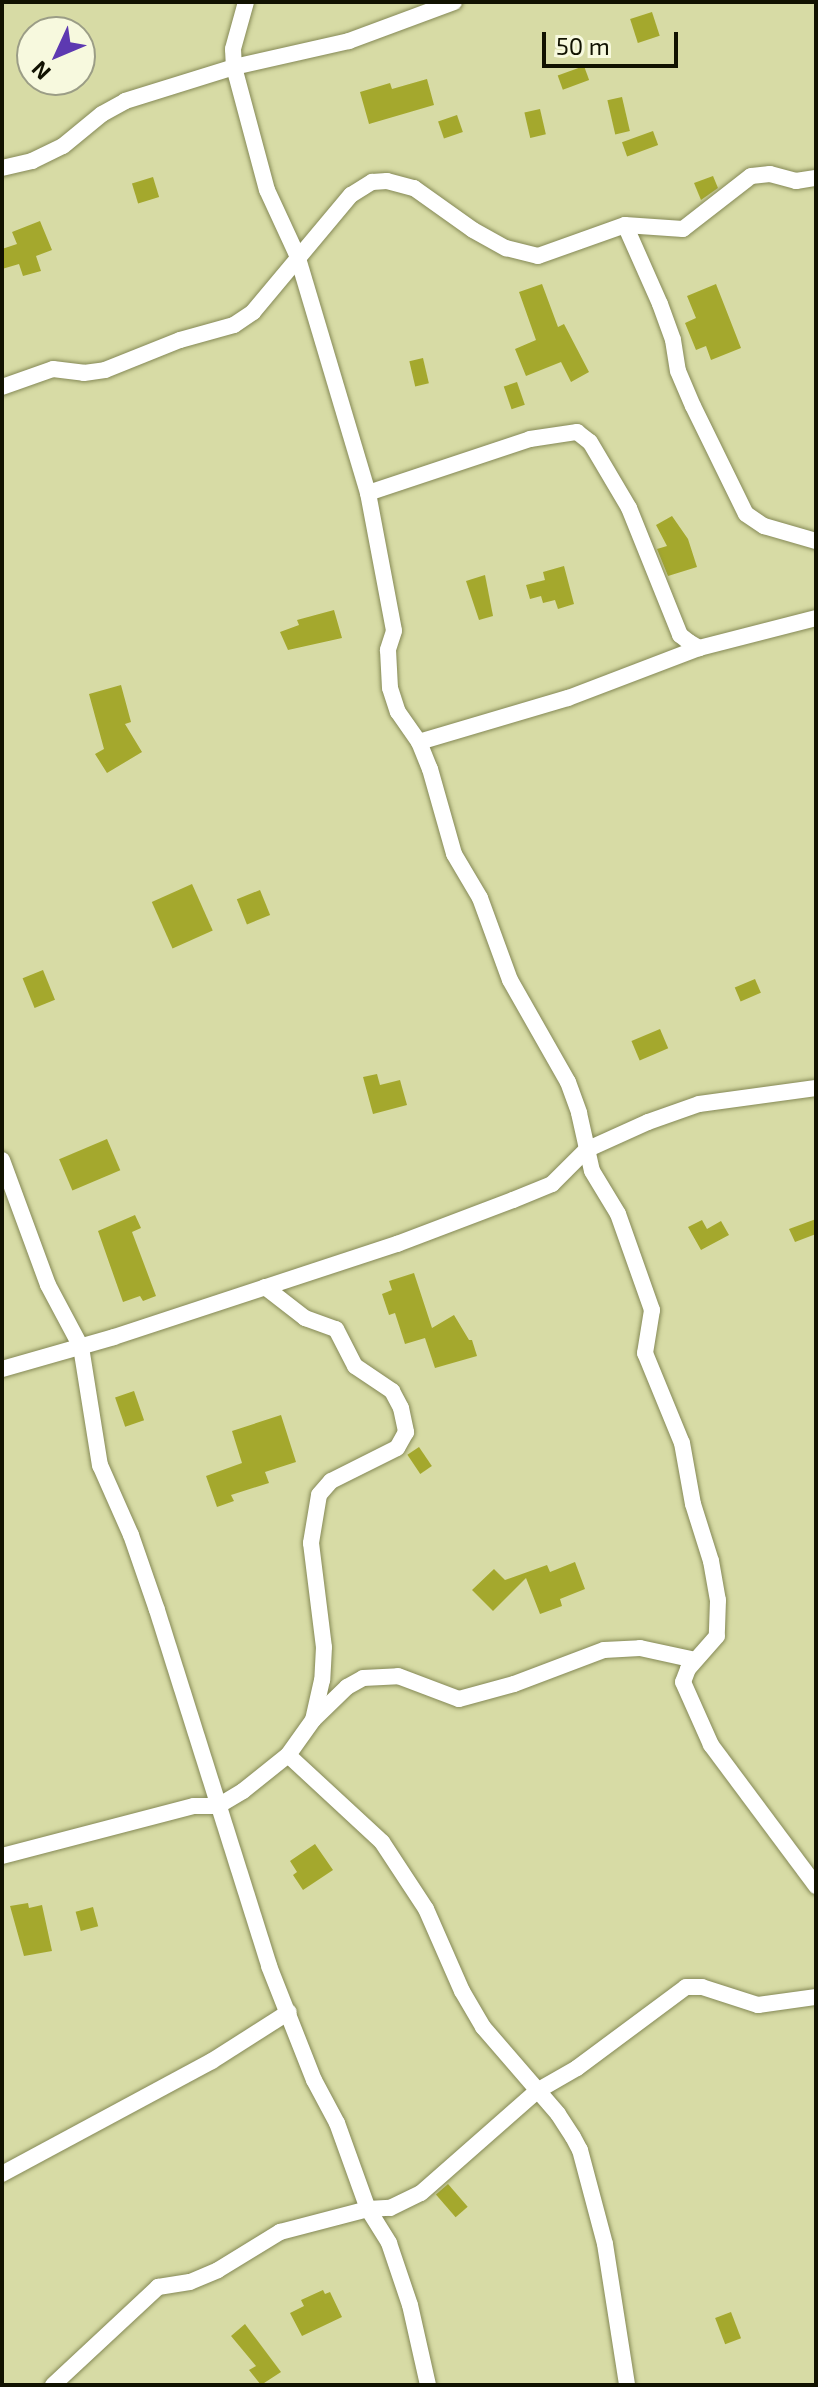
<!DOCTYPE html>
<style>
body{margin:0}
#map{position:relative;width:818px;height:2387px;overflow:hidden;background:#d7dba5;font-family:"Exo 2",sans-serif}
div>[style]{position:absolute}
.building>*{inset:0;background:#a4a82d;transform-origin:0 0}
.roads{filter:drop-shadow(0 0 2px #858956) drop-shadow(0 0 2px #858956)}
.minor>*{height:16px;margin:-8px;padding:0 8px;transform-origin:8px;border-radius:8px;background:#fff}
span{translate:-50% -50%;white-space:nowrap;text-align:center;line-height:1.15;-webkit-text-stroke:8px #f7f9de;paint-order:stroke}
.frame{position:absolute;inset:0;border:4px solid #111201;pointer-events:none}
.north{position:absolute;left:16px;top:16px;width:80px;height:80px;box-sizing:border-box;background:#f7f9de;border:2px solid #9b9d86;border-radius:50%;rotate:226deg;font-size:22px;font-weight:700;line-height:32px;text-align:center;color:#111201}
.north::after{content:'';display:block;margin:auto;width:28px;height:36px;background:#5d39b1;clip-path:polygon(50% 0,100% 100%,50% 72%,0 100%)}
.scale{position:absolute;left:542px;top:32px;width:136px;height:36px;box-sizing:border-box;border:4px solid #111201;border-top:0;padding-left:10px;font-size:24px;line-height:28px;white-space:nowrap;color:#111201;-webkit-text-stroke:6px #f7f9de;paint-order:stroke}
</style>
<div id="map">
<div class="building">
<div style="left:652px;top:12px;width:25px;height:23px;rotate:72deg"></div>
<div style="left:584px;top:66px;width:15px;height:28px;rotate:70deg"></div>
<div style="clip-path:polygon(427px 79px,434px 105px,369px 124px,360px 92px,390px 83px,392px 89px)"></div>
<div style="left:622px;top:97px;width:35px;height:15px;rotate:77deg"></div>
<div style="left:540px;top:109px;width:26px;height:16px;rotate:77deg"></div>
<div style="left:457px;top:115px;width:18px;height:20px;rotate:71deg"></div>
<div style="left:653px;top:131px;width:15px;height:33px;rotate:70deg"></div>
<div style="clip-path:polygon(713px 176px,718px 188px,701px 200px,694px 183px)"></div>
<div style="left:153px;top:177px;width:21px;height:22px;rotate:73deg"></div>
<div style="clip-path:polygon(40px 221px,52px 250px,36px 256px,41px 271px,23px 276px,19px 264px,2px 269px,2px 249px,17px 244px,12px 232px)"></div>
<div style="clip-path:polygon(542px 284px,558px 327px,564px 324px,589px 372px,571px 382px,561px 362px,526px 376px,515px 349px,536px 340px,519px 292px)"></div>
<div style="clip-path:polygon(716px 284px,741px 348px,711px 360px,706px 346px,696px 350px,685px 323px,696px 318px,687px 296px)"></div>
<div style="left:423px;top:358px;width:26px;height:14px;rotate:77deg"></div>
<div style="left:517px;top:382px;width:24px;height:14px;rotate:71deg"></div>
<div style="clip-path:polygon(672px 516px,688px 539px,697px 567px,668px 576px,657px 549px,667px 546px,656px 525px)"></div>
<div style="clip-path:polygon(564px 566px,574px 604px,558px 609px,555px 600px,543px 603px,541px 596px,530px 599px,526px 585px,545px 580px,543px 572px)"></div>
<div style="clip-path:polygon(485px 575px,493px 616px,479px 620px,466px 581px)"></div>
<div style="clip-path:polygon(334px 610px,342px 638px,288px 650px,280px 632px,299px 625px,297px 620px)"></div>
<div style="clip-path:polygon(121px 685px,131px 722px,125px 724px,142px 752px,107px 773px,95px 754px,104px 749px,89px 694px)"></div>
<div style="left:192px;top:884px;width:51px;height:44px;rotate:66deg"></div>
<div style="left:260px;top:890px;width:27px;height:25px;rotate:68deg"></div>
<div style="left:43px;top:970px;width:32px;height:22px;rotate:68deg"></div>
<div style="left:755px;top:979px;width:15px;height:22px;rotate:67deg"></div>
<div style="left:660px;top:1029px;width:21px;height:31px;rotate:67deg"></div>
<div style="clip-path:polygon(377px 1074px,380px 1085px,400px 1080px,407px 1105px,373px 1114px,363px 1077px)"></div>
<div style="left:107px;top:1139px;width:34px;height:52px;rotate:67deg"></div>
<div style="clip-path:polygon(135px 1215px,141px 1228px,132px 1232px,156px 1296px,143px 1301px,140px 1296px,123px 1302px,98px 1231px)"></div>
<div style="clip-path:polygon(816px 1219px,816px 1234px,795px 1242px,789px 1229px)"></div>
<div style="clip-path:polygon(702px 1220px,707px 1229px,721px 1221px,729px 1235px,701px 1250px,688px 1227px)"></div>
<div style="clip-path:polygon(414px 1273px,432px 1328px,454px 1315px,469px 1340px,472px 1340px,477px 1356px,435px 1368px,425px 1338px,405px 1344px,395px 1313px,389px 1315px,382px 1294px,392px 1290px,389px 1281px)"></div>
<div style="left:134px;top:1391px;width:31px;height:20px;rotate:71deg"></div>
<div style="clip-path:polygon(281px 1415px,296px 1462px,265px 1472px,269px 1483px,231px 1495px,234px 1501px,217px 1507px,206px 1476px,242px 1463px,232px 1431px)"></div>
<div style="left:419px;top:1447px;width:23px;height:14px;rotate:56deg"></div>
<div style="clip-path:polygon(575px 1562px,585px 1589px,560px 1599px,562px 1606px,540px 1614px,526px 1578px,493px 1611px,472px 1590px,494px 1569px,505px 1580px,547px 1565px,550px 1572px)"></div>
<div style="clip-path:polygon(315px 1844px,333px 1870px,303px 1890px,293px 1875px,297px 1872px,290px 1861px)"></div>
<div style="clip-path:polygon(28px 1903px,29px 1908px,42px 1905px,52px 1951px,24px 1956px,10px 1906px)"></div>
<div style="left:93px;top:1907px;width:20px;height:18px;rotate:75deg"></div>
<div style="left:448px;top:2184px;width:30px;height:16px;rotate:49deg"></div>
<div style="clip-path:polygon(323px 2290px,325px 2294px,330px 2292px,342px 2317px,302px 2336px,290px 2313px,304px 2306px,301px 2300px)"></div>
<div style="left:731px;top:2312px;width:28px;height:17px;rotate:69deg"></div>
<div style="clip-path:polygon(245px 2324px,281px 2372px,261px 2385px,249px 2370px,256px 2366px,231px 2336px)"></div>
</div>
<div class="roads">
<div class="minor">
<div style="left:246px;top:2px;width:49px;rotate:105.5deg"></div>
<div style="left:233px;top:49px;width:18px;rotate:87deg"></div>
<div style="left:234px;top:67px;width:127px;rotate:75deg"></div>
<div style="left:267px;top:190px;width:72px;rotate:65.2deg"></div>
<div style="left:297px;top:255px;width:248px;rotate:73.4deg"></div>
<div style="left:368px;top:493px;width:140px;rotate:79.3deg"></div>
<div style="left:394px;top:631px;width:20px;rotate:108deg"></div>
<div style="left:388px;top:650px;width:38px;rotate:87deg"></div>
<div style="left:390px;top:688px;width:25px;rotate:72deg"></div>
<div style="left:398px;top:712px;width:37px;rotate:55deg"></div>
<div style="left:419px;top:742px;width:29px;rotate:68deg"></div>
<div style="left:430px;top:769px;width:88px;rotate:74.2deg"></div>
<div style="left:454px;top:854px;width:51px;rotate:59.4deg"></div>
<div style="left:480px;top:898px;width:87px;rotate:69.9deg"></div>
<div style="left:510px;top:980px;width:117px;rotate:60.4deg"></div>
<div style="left:568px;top:1082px;width:33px;rotate:70deg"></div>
<div style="left:579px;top:1113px;width:59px;rotate:77.4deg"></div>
<div style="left:592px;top:1171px;width:50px;rotate:58.8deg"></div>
<div style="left:618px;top:1214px;width:102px;rotate:70.5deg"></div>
<div style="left:652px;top:1310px;width:44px;rotate:99.2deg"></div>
<div style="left:645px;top:1353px;width:97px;rotate:67.7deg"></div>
<div style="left:682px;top:1443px;width:62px;rotate:79.8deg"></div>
<div style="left:693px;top:1504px;width:60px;rotate:72.5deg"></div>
<div style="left:711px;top:1561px;width:40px;rotate:80deg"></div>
<div style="left:718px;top:1600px;width:36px;rotate:92deg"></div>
<div style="left:717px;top:1636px;width:44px;rotate:131.3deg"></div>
<div style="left:688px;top:1669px;width:14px;rotate:111deg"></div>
<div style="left:683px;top:1682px;width:69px;rotate:66deg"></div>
<div style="left:711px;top:1745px;width:176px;rotate:53.3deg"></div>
<div style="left:2px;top:168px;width:31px;rotate:-13deg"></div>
<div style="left:32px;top:161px;width:34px;rotate:-26deg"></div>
<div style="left:63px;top:146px;width:50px;rotate:-39.4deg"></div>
<div style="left:102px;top:114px;width:26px;rotate:-29deg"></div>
<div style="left:125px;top:101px;width:114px;rotate:-17.3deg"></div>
<div style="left:234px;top:67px;width:118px;rotate:-12.7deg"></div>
<div style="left:349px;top:41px;width:112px;rotate:-20.4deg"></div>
<div style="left:625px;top:225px;width:86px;rotate:66.1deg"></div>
<div style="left:660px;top:304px;width:38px;rotate:70deg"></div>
<div style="left:673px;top:340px;width:31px;rotate:81deg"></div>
<div style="left:678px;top:371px;width:38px;rotate:67deg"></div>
<div style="left:693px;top:406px;width:120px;rotate:63.9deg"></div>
<div style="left:746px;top:514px;width:22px;rotate:34deg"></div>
<div style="left:764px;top:526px;width:54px;rotate:16.1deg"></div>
<div style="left:2px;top:387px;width:54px;rotate:-19.4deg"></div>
<div style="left:53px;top:369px;width:31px;rotate:7deg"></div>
<div style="left:84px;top:373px;width:21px;rotate:-8deg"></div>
<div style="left:105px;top:370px;width:81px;rotate:-21.8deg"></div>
<div style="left:180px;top:340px;width:56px;rotate:-15.5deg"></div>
<div style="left:234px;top:325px;width:23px;rotate:-34deg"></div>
<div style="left:253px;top:312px;width:153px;rotate:-50.1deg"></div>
<div style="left:351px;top:195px;width:25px;rotate:-32deg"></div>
<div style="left:372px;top:182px;width:15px;rotate:-4deg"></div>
<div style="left:387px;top:181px;width:28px;rotate:15deg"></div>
<div style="left:414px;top:188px;width:72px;rotate:35.4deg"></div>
<div style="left:473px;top:230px;width:38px;rotate:29deg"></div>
<div style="left:506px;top:248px;width:33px;rotate:14deg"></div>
<div style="left:538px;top:256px;width:92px;rotate:-19.6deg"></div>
<div style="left:625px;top:225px;width:58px;rotate:3.9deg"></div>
<div style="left:683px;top:229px;width:86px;rotate:-37.9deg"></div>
<div style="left:751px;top:176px;width:19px;rotate:-6deg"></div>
<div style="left:770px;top:174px;width:27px;rotate:15deg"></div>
<div style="left:796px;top:181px;width:20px;rotate:-9deg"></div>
<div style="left:368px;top:493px;width:171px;rotate:-18.4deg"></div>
<div style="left:530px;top:439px;width:48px;rotate:-8.5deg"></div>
<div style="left:577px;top:432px;width:16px;rotate:38deg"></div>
<div style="left:590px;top:442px;width:77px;rotate:59.4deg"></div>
<div style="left:629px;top:508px;width:137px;rotate:68.1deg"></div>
<div style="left:680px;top:635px;width:11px;rotate:38deg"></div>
<div style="left:689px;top:642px;width:12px;rotate:31deg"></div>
<div style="left:699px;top:648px;width:121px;rotate:-14.4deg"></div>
<div style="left:419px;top:742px;width:155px;rotate:-16.5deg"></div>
<div style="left:568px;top:698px;width:140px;rotate:-20.9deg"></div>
<div style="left:2px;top:1160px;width:133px;rotate:69.8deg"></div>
<div style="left:48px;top:1285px;width:70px;rotate:62deg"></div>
<div style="left:81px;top:1347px;width:120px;rotate:80.9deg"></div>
<div style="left:100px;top:1465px;width:77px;rotate:66.1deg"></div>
<div style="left:131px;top:1535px;width:79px;rotate:70.9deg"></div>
<div style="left:157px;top:1610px;width:373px;rotate:72.5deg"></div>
<div style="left:269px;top:1966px;width:123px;rotate:68.5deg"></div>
<div style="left:314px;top:2080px;width:49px;rotate:61.9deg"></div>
<div style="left:337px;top:2123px;width:91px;rotate:70.2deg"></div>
<div style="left:368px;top:2209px;width:40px;rotate:58deg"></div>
<div style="left:389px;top:2243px;width:65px;rotate:71.3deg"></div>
<div style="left:410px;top:2305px;width:82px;rotate:77.3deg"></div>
<div style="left:265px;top:1287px;width:51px;rotate:37.8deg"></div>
<div style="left:305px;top:1318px;width:33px;rotate:20deg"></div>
<div style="left:336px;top:1329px;width:42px;rotate:62.8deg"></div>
<div style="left:355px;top:1366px;width:45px;rotate:34deg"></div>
<div style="left:392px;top:1391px;width:19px;rotate:62deg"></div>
<div style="left:401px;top:1408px;width:25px;rotate:78deg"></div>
<div style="left:406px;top:1432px;width:18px;rotate:119deg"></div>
<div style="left:397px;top:1448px;width:74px;rotate:153.4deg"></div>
<div style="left:331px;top:1481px;width:18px;rotate:131deg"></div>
<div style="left:319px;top:1495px;width:49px;rotate:99.5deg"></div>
<div style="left:311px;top:1543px;width:105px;rotate:82.9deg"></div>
<div style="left:324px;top:1647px;width:33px;rotate:93deg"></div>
<div style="left:322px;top:1680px;width:41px;rotate:102.7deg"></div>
<div style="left:313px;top:1720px;width:43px;rotate:125.5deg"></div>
<div style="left:2px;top:1369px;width:116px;rotate:-15.9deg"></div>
<div style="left:114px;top:1337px;width:298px;rotate:-18.2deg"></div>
<div style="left:397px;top:1244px;width:124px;rotate:-20.8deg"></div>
<div style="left:513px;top:1200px;width:42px;rotate:-22.3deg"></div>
<div style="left:552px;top:1184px;width:48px;rotate:-45deg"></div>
<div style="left:586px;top:1150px;width:68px;rotate:-24.3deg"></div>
<div style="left:648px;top:1122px;width:54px;rotate:-19.4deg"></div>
<div style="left:699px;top:1104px;width:118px;rotate:-7.8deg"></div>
<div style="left:314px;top:1719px;width:46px;rotate:-44.1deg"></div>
<div style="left:347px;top:1687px;width:18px;rotate:-29deg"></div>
<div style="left:363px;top:1678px;width:35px;rotate:-3deg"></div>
<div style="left:398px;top:1676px;width:65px;rotate:20.7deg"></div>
<div style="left:459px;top:1699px;width:57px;rotate:-15.3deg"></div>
<div style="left:514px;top:1684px;width:96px;rotate:-20.7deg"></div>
<div style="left:604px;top:1650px;width:36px;rotate:-3deg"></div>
<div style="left:640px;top:1648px;width:56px;rotate:12.3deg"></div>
<div style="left:2px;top:1856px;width:198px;rotate:-14.6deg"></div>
<div style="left:194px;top:1806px;width:24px"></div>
<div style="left:218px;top:1806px;width:29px;rotate:-31deg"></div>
<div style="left:243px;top:1791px;width:58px;rotate:-38.7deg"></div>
<div style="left:288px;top:1755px;width:128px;rotate:42.8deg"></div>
<div style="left:382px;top:1842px;width:80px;rotate:56.7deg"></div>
<div style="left:426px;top:1909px;width:90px;rotate:66.3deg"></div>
<div style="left:462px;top:1991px;width:42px;rotate:59.7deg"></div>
<div style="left:483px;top:2027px;width:115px;rotate:49.2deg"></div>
<div style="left:558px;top:2114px;width:27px;rotate:57deg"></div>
<div style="left:573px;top:2137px;width:15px;rotate:62deg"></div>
<div style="left:580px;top:2150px;width:97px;rotate:75.1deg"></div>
<div style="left:605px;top:2244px;width:143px;rotate:81.1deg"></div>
<div style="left:2px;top:2174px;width:238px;rotate:-28.3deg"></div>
<div style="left:212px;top:2061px;width:91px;rotate:-32.5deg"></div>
<div style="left:53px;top:2385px;width:144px;rotate:-43deg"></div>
<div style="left:158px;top:2287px;width:32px;rotate:-9deg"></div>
<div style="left:190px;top:2282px;width:30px;rotate:-23deg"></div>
<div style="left:218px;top:2270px;width:73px;rotate:-31.5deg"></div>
<div style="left:280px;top:2232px;width:91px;rotate:-14.6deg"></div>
<div style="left:368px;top:2209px;width:22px;rotate:-3deg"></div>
<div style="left:390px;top:2208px;width:34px;rotate:-26deg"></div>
<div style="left:421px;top:2193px;width:154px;rotate:-41.3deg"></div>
<div style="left:537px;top:2091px;width:46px;rotate:-29.9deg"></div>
<div style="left:577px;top:2068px;width:136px;rotate:-36.6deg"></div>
<div style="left:686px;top:1987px;width:16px"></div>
<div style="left:702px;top:1987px;width:59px;rotate:17.8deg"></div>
<div style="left:758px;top:2005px;width:59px;rotate:-7.9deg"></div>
</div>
</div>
<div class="frame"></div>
<div class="north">N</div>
<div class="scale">50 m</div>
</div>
